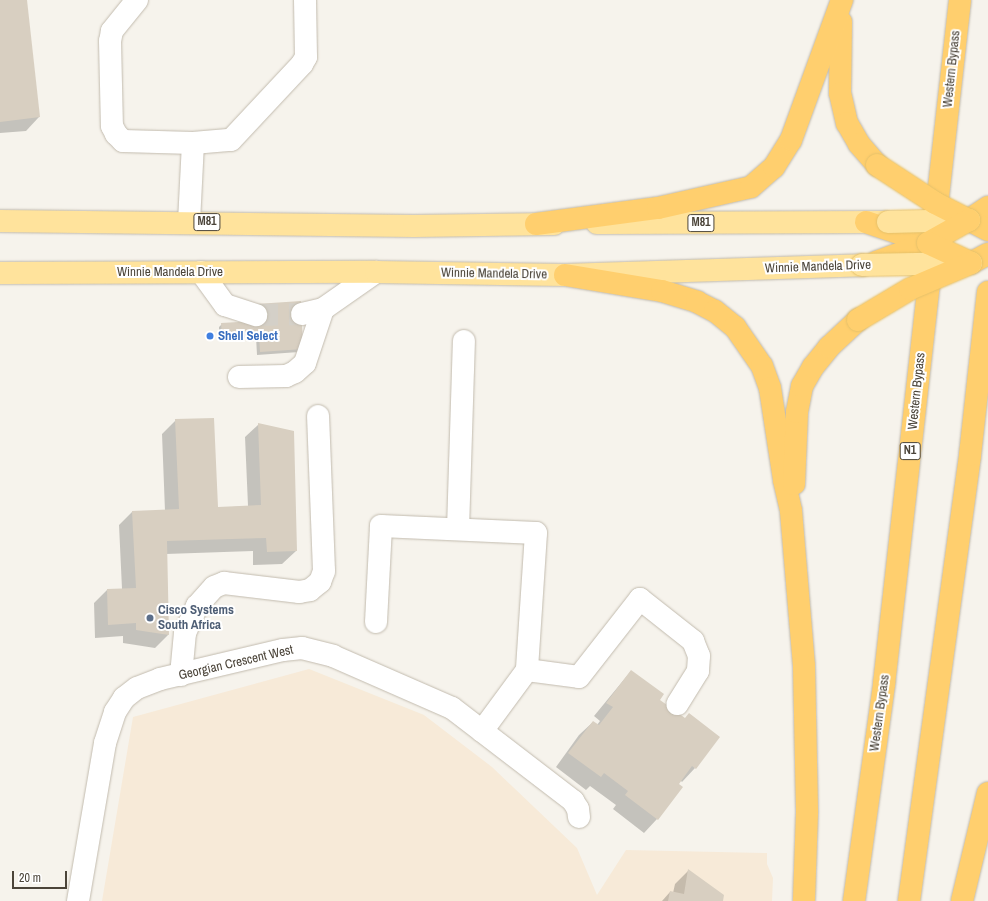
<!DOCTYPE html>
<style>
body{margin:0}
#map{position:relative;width:988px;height:901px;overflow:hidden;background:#f6f3ec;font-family:"Archivo Narrow",sans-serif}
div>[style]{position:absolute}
.commercial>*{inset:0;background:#f7ead8}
.shadow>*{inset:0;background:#0003}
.building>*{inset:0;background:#d8cfc1}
.minor-tunnel>*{height:22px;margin-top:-11px;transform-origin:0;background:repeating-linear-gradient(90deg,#d4d0c8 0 22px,transparent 0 33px)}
.roads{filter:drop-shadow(0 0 1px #c2bbae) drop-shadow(0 0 1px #c2bbae)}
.minor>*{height:22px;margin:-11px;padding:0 11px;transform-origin:11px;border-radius:11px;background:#fff}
.major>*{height:22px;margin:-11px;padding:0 11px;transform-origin:11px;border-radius:11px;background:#ffe39c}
.highway>*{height:22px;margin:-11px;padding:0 11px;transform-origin:11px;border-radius:11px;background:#ffcf6e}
.bridges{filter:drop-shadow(0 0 1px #e6c16a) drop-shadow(0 0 1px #e6c16a)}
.major-bridge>*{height:22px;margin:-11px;padding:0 11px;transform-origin:11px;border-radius:11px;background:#ffe39c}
.highway-bridge>*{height:22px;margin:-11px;padding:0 11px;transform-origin:11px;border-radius:11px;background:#ffcf6e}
.dots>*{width:11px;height:11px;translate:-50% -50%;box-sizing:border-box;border:2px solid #fff;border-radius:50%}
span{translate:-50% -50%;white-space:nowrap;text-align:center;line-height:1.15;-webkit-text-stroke:4px #fff;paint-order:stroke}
.shield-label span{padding:1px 3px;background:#fff;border:1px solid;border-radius:3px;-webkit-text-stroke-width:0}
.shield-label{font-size:12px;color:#4b4439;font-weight:700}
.street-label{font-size:13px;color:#4b4439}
.shop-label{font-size:13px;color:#366cbe;font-weight:700}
.left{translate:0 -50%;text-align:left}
.service-label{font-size:13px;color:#4e5e75;font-weight:700}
.scale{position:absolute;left:12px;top:871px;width:55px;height:18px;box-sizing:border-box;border:2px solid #4b4439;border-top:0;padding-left:5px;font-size:12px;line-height:14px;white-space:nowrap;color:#4b4439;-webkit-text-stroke:3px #fff;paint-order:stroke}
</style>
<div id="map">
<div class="commercial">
<div style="clip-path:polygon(309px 669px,424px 715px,492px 767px,577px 848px,597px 895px,626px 850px,767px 853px,767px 864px,773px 878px,772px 901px,102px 901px,133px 717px)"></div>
</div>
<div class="shadow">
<div style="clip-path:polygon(0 0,26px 0,39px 117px,26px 131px,0 133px)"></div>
<div style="clip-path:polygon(254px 322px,302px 349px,299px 352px,257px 355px,256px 337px,219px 339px,219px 327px,222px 324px)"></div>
<div style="clip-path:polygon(176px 420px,217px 508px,248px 506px,245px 437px,259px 424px,296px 551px,282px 564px,253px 565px,253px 551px,166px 554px,168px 635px,155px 648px,123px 643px,123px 636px,95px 638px,94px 603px,107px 590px,122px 589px,119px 525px,132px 512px,165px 511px,162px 434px)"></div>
<div style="clip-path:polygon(631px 671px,658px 700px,695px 768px,682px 782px,680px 780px,657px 819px,644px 833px,613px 809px,616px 805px,590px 786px,586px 790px,556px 767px,579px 735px,593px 722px,597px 725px,600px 721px,594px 716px)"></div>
<div style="clip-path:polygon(688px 871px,722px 901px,662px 901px,670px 892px,673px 893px,675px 884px)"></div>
</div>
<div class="building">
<div style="clip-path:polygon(0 0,27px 0,40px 117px,0 122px)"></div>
<div style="clip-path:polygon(301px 301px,303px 349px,260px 352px,259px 335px,222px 337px,221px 323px,256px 321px,256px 304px)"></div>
<div style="clip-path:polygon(214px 418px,218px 507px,261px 505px,258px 423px,294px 431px,297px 551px,267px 552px,266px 538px,167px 541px,169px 635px,136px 630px,136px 623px,108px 625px,107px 589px,136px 588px,132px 511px,179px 509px,175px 419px)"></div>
<div style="clip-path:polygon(631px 670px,664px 694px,660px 700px,685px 718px,689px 713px,720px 737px,696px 769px,692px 766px,679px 784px,683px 787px,658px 820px,625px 795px,628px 791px,604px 773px,601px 777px,568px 753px,593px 721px,599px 725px,613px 707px,606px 703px)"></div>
<div style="clip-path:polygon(688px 869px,724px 895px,723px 901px,668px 901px,670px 891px,684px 894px)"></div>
</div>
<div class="minor-tunnel">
<div style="left:256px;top:315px;width:46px;rotate:-1.2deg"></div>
</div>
<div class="roads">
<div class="minor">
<div style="left:137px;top:0;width:40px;rotate:129deg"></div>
<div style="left:112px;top:31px;width:10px;rotate:101deg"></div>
<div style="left:110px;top:41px;width:85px;rotate:88.7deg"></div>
<div style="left:112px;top:126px;width:9px;rotate:63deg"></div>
<div style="left:116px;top:134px;width:10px;rotate:45deg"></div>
<div style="left:123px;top:141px;width:70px;rotate:1.6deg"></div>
<div style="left:189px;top:222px;width:79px;rotate:-87.1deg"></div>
<div style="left:193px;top:143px;width:38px;rotate:-5deg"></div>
<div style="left:231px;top:140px;width:104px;rotate:-46.9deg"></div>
<div style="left:302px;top:64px;width:8px;rotate:-60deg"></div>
<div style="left:306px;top:57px;width:57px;rotate:-91deg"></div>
<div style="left:201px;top:272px;width:41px;rotate:54deg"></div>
<div style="left:225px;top:305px;width:33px;rotate:18deg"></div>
<div style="left:302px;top:314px;width:22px;rotate:-13deg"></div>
<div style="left:323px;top:309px;width:65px;rotate:-34.9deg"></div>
<div style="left:239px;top:377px;width:47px;rotate:-1.2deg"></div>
<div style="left:286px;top:376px;width:10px;rotate:-24deg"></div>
<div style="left:295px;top:372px;width:13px;rotate:-42deg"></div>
<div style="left:305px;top:363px;width:57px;rotate:-71.6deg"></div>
<div style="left:458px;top:529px;width:188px;rotate:-88.2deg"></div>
<div style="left:376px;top:622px;width:96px;rotate:-87deg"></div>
<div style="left:381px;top:526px;width:155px;rotate:2.6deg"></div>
<div style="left:536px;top:533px;width:137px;rotate:93.8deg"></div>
<div style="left:527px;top:670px;width:76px;rotate:126.4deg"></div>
<div style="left:527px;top:670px;width:52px;rotate:7.7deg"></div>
<div style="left:579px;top:677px;width:99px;rotate:-52deg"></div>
<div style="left:640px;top:599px;width:68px;rotate:38.4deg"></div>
<div style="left:693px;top:641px;width:16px;rotate:68deg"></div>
<div style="left:699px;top:656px;width:15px;rotate:94deg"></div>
<div style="left:698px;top:671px;width:39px;rotate:122deg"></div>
<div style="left:181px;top:675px;width:42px;rotate:-84.6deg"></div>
<div style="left:185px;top:633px;width:30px;rotate:-66deg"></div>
<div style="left:197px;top:606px;width:25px;rotate:-48deg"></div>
<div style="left:214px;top:587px;width:11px;rotate:-22deg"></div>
<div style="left:224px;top:583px;width:76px;rotate:6.8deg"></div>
<div style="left:299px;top:592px;width:11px;rotate:-10deg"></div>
<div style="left:310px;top:590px;width:13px;rotate:-39deg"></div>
<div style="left:320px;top:582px;width:12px;rotate:-70deg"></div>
<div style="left:324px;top:571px;width:155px;rotate:-92.2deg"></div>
<div style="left:78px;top:901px;width:160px;rotate:-80.3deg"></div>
<div style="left:105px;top:743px;width:33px;rotate:-72deg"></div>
<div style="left:115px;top:712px;width:17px;rotate:-57deg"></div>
<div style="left:124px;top:698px;width:16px;rotate:-38deg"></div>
<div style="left:137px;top:688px;width:25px;rotate:-21deg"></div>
<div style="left:160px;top:679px;width:126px;rotate:-13.3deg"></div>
<div style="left:283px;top:650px;width:19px;rotate:-6deg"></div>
<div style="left:302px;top:648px;width:32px;rotate:14deg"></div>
<div style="left:333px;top:656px;width:130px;rotate:23.6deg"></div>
<div style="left:452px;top:708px;width:153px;rotate:37.5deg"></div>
<div style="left:573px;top:801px;width:9px;rotate:58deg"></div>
<div style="left:578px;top:809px;width:8px;rotate:83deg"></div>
</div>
<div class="major">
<div style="left:0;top:221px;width:414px;rotate:0.7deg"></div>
<div style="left:414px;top:226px;width:140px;rotate:-0.8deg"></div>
<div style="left:597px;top:223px;width:287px;rotate:-0.2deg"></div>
<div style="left:0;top:273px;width:376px;rotate:-0.2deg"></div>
<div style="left:376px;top:272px;width:189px;rotate:0.9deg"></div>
<div style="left:565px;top:275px;width:297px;rotate:-1.9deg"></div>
</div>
<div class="highway">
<div style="left:841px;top:22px;width:71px;rotate:90.8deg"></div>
<div style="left:840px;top:93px;width:31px;rotate:77deg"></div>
<div style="left:847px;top:123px;width:24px;rotate:60deg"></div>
<div style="left:859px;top:144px;width:28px;rotate:49deg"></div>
<div style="left:988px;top:207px;width:23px;rotate:146deg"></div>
<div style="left:969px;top:220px;width:21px;rotate:28deg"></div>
<div style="left:866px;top:222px;width:65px;rotate:18.7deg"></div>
<div style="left:935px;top:223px;width:224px;rotate:-83.6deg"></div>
<div style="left:536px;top:224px;width:123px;rotate:-7.5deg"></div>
<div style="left:658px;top:208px;width:95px;rotate:-12.7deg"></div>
<div style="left:751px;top:187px;width:30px;rotate:-41deg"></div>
<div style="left:774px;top:167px;width:32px;rotate:-58deg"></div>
<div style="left:791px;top:140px;width:149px;rotate:-70deg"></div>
<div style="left:876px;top:262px;width:55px;rotate:-20.1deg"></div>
<div style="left:971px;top:263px;width:19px;rotate:-28deg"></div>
<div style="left:565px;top:275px;width:98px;rotate:9.4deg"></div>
<div style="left:662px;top:291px;width:37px;rotate:17deg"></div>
<div style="left:697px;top:302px;width:20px;rotate:27deg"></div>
<div style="left:715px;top:311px;width:26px;rotate:39deg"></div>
<div style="left:735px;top:327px;width:47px;rotate:55.3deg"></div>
<div style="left:762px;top:366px;width:23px;rotate:70deg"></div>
<div style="left:770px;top:388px;width:93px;rotate:81.3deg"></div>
<div style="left:784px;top:480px;width:32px;rotate:77deg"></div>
<div style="left:791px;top:511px;width:156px;rotate:85.2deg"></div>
<div style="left:804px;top:666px;width:147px;rotate:88.8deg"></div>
<div style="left:807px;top:813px;width:88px;rotate:92deg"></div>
<div style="left:794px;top:484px;width:72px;rotate:-87.6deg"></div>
<div style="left:797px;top:412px;width:26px;rotate:-79deg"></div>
<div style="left:802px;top:386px;width:22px;rotate:-60deg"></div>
<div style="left:813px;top:367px;width:26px;rotate:-51deg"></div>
<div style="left:829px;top:347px;width:40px;rotate:-43deg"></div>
<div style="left:854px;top:901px;width:219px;rotate:-82.1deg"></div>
<div style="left:884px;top:684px;width:424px;rotate:-83.6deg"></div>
<div style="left:909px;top:901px;width:450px;rotate:-82.2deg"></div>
<div style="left:970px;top:455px;width:164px;rotate:-83.7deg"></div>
<div style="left:962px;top:901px;width:111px;rotate:-76.5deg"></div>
</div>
</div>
<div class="bridges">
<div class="major-bridge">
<div style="left:888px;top:222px;width:81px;rotate:-1.4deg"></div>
<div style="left:862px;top:265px;width:109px;rotate:-1.1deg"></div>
</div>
<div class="highway-bridge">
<div style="left:877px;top:165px;width:69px;rotate:33.2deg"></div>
<div style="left:935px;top:203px;width:38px;rotate:27deg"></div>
<div style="left:928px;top:243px;width:47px;rotate:-29.3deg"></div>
<div style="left:928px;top:243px;width:47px;rotate:24.9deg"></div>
<div style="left:858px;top:320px;width:61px;rotate:-30.8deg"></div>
<div style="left:910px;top:289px;width:66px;rotate:-23.1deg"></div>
</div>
</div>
<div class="dots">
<div style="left:210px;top:336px;background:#3f7fe0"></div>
<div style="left:150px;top:618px;background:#5c6f8a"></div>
</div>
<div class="shield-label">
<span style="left:207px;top:222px">M81</span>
<span style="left:701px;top:223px">M81</span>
<span style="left:910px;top:451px">N1</span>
</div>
<div class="street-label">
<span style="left:952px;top:69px;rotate:-84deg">Western Bypass</span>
<span style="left:818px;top:267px;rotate:-2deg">Winnie Mandela Drive</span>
<span style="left:170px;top:272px">Winnie Mandela Drive</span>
<span style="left:494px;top:274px;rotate:1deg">Winnie Mandela Drive</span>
<span style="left:917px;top:391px;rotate:-84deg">Western Bypass</span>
<span style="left:236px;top:663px;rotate:-13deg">Georgian Crescent West</span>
<span style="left:880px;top:713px;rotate:-82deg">Western Bypass</span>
</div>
<div class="shop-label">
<span class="left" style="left:218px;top:336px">Shell Select</span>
</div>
<div class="service-label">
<span class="left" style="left:158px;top:618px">Cisco Systems<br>South Africa</span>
</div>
<div class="scale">20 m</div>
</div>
